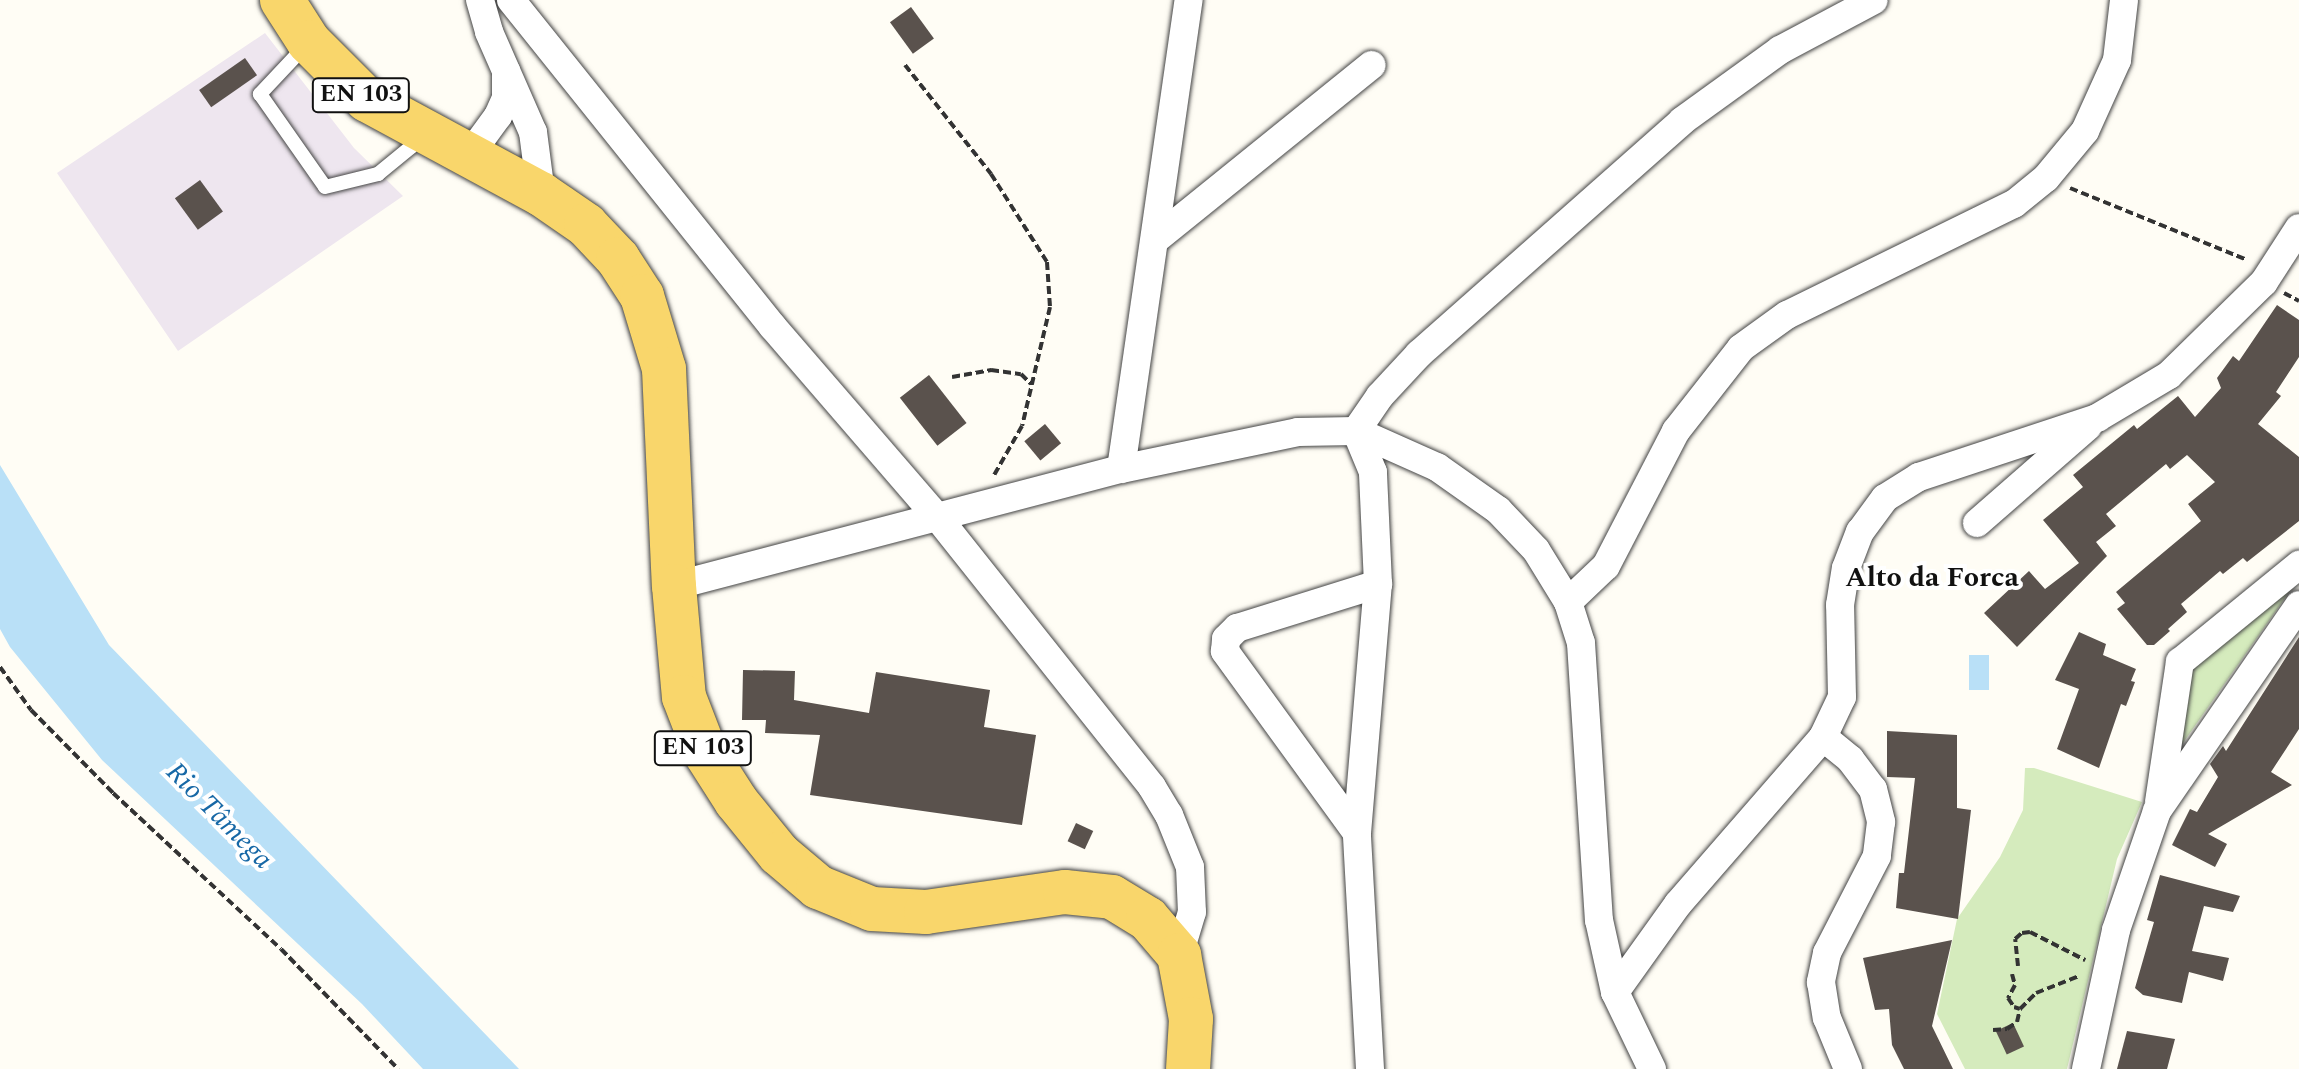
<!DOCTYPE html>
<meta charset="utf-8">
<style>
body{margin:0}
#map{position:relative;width:2299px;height:1069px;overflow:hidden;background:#fffdf5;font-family:Spectral,serif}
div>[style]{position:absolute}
.industrial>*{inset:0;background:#eee6ef}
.green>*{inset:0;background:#d5ebbd}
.water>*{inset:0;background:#b9e0f7;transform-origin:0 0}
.building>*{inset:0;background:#5a524d;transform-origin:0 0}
.path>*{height:4px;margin-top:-2px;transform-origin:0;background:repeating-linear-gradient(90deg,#333 0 8px,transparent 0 12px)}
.roads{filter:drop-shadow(0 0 2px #444) drop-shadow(0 0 2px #444)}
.service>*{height:14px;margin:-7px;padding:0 7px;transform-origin:7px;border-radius:7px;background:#fff}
.minor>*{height:28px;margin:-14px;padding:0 14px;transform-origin:14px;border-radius:14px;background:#fff}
.primary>*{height:44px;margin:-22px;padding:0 22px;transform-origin:22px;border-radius:22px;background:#f9d66b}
span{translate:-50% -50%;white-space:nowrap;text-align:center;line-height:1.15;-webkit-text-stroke:8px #fff;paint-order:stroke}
.shield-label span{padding:2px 6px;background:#fff;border:2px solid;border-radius:6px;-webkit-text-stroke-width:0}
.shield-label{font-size:24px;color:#111;font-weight:700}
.neighbourhood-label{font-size:28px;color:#111;font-weight:700}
.water-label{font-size:28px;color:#1768a6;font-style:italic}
</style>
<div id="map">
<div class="industrial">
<div style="clip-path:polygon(265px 33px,354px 148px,403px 196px,178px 351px,57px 173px)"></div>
</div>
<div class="green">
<div style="clip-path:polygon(2299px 578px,2171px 760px,2190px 669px)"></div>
<div style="clip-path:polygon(2025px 768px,2034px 768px,2142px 802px,2117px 859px,2067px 1069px,1965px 1069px,1937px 1014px,1957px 919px,2000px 857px,2023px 810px)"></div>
</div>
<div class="water">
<div style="clip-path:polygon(0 465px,109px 645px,519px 1069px,423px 1069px,362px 1004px,102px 760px,10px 647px,0 629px)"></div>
<div style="left:1969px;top:655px;width:20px;height:35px"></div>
</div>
<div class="building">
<div style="left:911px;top:7px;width:39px;height:26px;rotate:54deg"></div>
<div style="left:245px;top:58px;width:21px;height:56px;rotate:55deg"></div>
<div style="left:200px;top:180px;width:39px;height:31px;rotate:54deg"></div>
<div style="clip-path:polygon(2277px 305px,2299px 320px,2299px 357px,2276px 392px,2281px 396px,2258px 424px,2299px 457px,2299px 521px,2247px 562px,2243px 558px,2223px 574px,2220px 571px,2181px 604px,2187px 612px,2168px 629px,2170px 631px,2154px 645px,2147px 645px,2117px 609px,2125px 603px,2116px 592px,2201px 521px,2188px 504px,2215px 482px,2187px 455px,2170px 469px,2166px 464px,2106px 514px,2116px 526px,2096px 542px,2107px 556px,2017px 647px,1984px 613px,2029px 571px,2045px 589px,2079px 563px,2043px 520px,2083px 487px,2073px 475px,2134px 425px,2137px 429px,2178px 396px,2195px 417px,2221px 388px,2217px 378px,2233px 356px,2239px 361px)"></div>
<div style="left:929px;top:375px;width:61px;height:37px;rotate:52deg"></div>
<div style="left:1045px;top:424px;width:25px;height:27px;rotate:50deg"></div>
<div style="clip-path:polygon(2079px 632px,2106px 644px,2103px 655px,2136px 669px,2131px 681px,2135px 682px,2126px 706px,2121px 704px,2099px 768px,2057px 749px,2079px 689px,2055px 680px)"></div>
<div style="clip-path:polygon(2299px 637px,2299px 729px,2271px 772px,2292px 785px,2208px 834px,2227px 844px,2215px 867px,2172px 845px,2190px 809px,2197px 812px,2218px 777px,2210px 764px,2223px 746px,2226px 751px)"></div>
<div style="clip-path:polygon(743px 670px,795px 671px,794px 700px,869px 713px,876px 672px,990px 690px,984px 727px,1036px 735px,1022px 825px,810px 795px,820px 735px,765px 733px,766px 720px,742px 720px)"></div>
<div style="clip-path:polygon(1887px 731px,1957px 735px,1957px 808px,1971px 810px,1958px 919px,1896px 908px,1899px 873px,1904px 873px,1915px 778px,1887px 777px)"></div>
<div style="left:1076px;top:823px;width:19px;height:20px;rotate:25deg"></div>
<div style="clip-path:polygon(2160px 875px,2240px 896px,2233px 912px,2204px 906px,2192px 951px,2229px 958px,2223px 981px,2189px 972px,2182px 1003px,2143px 995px,2135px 988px,2154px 922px,2147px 920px)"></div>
<div style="clip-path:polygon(1952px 940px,1932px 1026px,1953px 1069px,1904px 1069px,1892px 1045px,1889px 1009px,1875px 1010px,1863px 958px)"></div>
<div style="left:2013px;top:1023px;width:26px;height:19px;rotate:65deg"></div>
<div style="clip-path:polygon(2127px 1031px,2175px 1039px,2167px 1069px,2117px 1069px)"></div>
</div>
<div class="path">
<div style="left:905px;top:65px;width:139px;rotate:51.7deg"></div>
<div style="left:991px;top:174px;width:104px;rotate:57.5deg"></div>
<div style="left:1047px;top:262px;width:45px;rotate:86.2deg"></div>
<div style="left:1050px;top:307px;width:122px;rotate:103.2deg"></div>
<div style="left:1022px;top:426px;width:56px;rotate:119.7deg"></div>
<div style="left:2070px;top:188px;width:191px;rotate:22.1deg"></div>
<div style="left:2284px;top:293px;width:17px;rotate:28deg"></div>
<div style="left:952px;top:377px;width:40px;rotate:-10deg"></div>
<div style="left:991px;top:370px;width:30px;rotate:8deg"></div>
<div style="left:1021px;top:374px;width:14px;rotate:45deg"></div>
<div style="left:0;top:667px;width:53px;rotate:54.2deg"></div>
<div style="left:31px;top:710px;width:117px;rotate:45.3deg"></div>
<div style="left:113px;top:793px;width:229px;rotate:42.9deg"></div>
<div style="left:281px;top:949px;width:168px;rotate:45.7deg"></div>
<div style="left:2018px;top:966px;width:27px;rotate:-96deg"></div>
<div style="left:2015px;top:939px;width:9px;rotate:-41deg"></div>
<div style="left:2022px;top:933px;width:8px;rotate:-7deg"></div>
<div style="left:2030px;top:932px;width:62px;rotate:27deg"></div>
<div style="left:2012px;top:974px;width:11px;rotate:75deg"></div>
<div style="left:2015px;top:985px;width:15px;rotate:118deg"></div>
<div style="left:2008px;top:998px;width:11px;rotate:56deg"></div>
<div style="left:2014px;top:1007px;width:6px;rotate:18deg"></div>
<div style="left:1993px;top:1030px;width:14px;rotate:-4deg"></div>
<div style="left:2007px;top:1029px;width:12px;rotate:-35deg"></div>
<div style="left:2017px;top:1022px;width:13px;rotate:-77deg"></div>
<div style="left:2020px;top:1009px;width:23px;rotate:-45deg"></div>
<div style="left:2036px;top:993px;width:46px;rotate:-21.6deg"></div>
</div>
<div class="roads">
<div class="service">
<div style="left:307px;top:44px;width:69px;rotate:133.2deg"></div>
<div style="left:260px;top:94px;width:113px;rotate:55deg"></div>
<div style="left:325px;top:187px;width:55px;rotate:-13.8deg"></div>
<div style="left:378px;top:174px;width:43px;rotate:-39.3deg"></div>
<div style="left:411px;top:147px;width:15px;rotate:-62deg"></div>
</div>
<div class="minor">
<div style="left:480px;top:0;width:33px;rotate:74deg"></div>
<div style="left:489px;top:32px;width:109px;rotate:66.3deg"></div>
<div style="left:533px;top:132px;width:63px;rotate:82.6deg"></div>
<div style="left:511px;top:0;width:419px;rotate:51.3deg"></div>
<div style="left:773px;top:327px;width:254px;rotate:49.2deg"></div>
<div style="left:939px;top:519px;width:342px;rotate:51.5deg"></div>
<div style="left:1152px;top:787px;width:33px;rotate:59deg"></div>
<div style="left:1169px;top:815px;width:56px;rotate:68deg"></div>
<div style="left:1190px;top:867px;width:45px;rotate:87.5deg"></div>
<div style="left:1192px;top:912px;width:45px;rotate:106.8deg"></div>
<div style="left:468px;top:157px;width:51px;rotate:-53.8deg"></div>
<div style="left:498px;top:116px;width:20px;rotate:-66deg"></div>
<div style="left:506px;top:98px;width:27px;rotate:-90deg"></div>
<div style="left:1156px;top:239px;width:277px;rotate:-38.9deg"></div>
<div style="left:1121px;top:469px;width:474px;rotate:-81.8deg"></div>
<div style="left:1977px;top:523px;width:147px;rotate:-41.1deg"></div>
<div style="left:674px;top:586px;width:462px;rotate:-14.7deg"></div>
<div style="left:1121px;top:469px;width:181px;rotate:-11.8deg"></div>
<div style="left:1298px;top:432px;width:58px;rotate:-1deg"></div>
<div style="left:1356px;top:431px;width:89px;rotate:24deg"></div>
<div style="left:1437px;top:467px;width:75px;rotate:35.2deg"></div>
<div style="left:1498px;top:510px;width:55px;rotate:46.5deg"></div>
<div style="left:1536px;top:550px;width:61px;rotate:58.4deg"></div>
<div style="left:1568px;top:602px;width:43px;rotate:72.4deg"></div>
<div style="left:1581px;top:643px;width:278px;rotate:86.3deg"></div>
<div style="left:1599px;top:920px;width:74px;rotate:77.5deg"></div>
<div style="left:1568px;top:602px;width:52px;rotate:-43.5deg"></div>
<div style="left:1606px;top:566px;width:152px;rotate:-62.6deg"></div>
<div style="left:1676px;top:431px;width:105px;rotate:-51.9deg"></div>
<div style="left:1741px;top:348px;width:57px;rotate:-35.7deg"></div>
<div style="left:1787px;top:315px;width:253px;rotate:-26.1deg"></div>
<div style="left:2014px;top:204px;width:41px;rotate:-39.1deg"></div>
<div style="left:2046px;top:178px;width:61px;rotate:-50.3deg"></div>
<div style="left:2085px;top:131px;width:78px;rotate:-65.7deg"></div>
<div style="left:2117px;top:60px;width:60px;rotate:-83.3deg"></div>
<div style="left:1823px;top:737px;width:35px;rotate:39deg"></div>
<div style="left:1850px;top:759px;width:38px;rotate:53deg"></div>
<div style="left:1873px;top:789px;width:34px;rotate:76deg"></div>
<div style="left:1881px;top:822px;width:34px;rotate:97deg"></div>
<div style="left:1877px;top:856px;width:109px;rotate:117.3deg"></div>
<div style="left:1827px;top:953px;width:30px;rotate:102deg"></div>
<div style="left:1821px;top:982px;width:36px;rotate:81deg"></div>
<div style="left:1827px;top:1018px;width:55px;rotate:67.6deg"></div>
<div style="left:2159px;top:802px;width:142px;rotate:-81.5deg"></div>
<div style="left:2180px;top:662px;width:154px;rotate:-39.2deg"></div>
<div style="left:1357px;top:833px;width:225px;rotate:-126deg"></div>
<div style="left:1225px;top:651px;width:12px;rotate:-85deg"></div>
<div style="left:1226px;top:639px;width:16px;rotate:-45deg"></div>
<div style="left:1237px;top:628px;width:148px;rotate:-17.3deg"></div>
<div style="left:1370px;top:1069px;width:236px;rotate:-93.2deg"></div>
<div style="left:1357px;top:833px;width:250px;rotate:-85.2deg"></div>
<div style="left:1378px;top:584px;width:112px;rotate:-92.6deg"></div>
<div style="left:1373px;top:472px;width:44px;rotate:-112.5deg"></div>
<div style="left:1356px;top:431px;width:42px;rotate:-55.6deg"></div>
<div style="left:1380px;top:396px;width:57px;rotate:-47.1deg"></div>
<div style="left:1419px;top:354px;width:351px;rotate:-41.5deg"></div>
<div style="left:1682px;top:121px;width:121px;rotate:-35.9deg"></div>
<div style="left:1780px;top:50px;width:106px;rotate:-28deg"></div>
<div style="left:1652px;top:1069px;width:85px;rotate:-115.7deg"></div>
<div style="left:1615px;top:992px;width:108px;rotate:-54.4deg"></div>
<div style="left:1678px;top:904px;width:221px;rotate:-49deg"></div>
<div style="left:1823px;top:737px;width:44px;rotate:-64.6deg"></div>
<div style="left:1842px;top:697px;width:92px;rotate:-91.2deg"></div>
<div style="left:1840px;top:605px;width:37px;rotate:-81deg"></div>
<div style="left:1846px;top:568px;width:39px;rotate:-69deg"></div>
<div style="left:1860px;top:532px;width:42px;rotate:-53.7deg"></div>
<div style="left:1885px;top:498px;width:40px;rotate:-32deg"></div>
<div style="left:1919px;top:477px;width:188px;rotate:-18.3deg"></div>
<div style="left:2097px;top:418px;width:84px;rotate:-30.8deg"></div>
<div style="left:2169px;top:375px;width:133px;rotate:-44.4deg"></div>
<div style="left:2264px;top:282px;width:64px;rotate:-57.1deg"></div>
<div style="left:2086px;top:1069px;width:142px;rotate:-77.8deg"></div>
<div style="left:2116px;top:930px;width:126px;rotate:-71deg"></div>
<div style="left:2157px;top:811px;width:250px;rotate:-55.4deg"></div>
</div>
<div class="primary">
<div style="left:282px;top:0;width:50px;rotate:57.3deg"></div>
<div style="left:309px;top:42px;width:82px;rotate:45deg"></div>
<div style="left:367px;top:100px;width:198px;rotate:28.4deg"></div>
<div style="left:541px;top:194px;width:55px;rotate:34.6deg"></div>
<div style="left:586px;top:225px;width:47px;rotate:46.7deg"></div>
<div style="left:618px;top:259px;width:44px;rotate:57deg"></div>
<div style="left:642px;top:296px;width:76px;rotate:73.2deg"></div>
<div style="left:664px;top:369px;width:217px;rotate:87.4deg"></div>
<div style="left:674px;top:586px;width:111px;rotate:84.9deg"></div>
<div style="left:684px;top:697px;width:61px;rotate:68.9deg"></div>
<div style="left:706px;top:754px;width:56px;rotate:57.4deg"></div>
<div style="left:736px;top:801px;width:68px;rotate:50.9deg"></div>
<div style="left:779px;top:854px;width:51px;rotate:40.2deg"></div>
<div style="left:818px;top:887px;width:58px;rotate:22.2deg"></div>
<div style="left:872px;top:909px;width:54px;rotate:3.2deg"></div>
<div style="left:926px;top:912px;width:140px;rotate:-8.2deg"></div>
<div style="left:1065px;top:892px;width:47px;rotate:6.1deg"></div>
<div style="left:1112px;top:897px;width:42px;rotate:31.4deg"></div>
<div style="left:1148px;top:919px;width:48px;rotate:49.3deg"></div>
<div style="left:1179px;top:955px;width:65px;rotate:79.4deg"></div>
<div style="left:1191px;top:1019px;width:50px;rotate:93.4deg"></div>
</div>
</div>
<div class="shield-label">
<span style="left:361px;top:95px">EN 103</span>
<span style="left:703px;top:748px">EN 103</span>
</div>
<div class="neighbourhood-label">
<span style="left:1932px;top:578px">Alto da Forca</span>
</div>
<div class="water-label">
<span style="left:219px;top:816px;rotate:45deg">Rio Tâmega</span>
</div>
</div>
